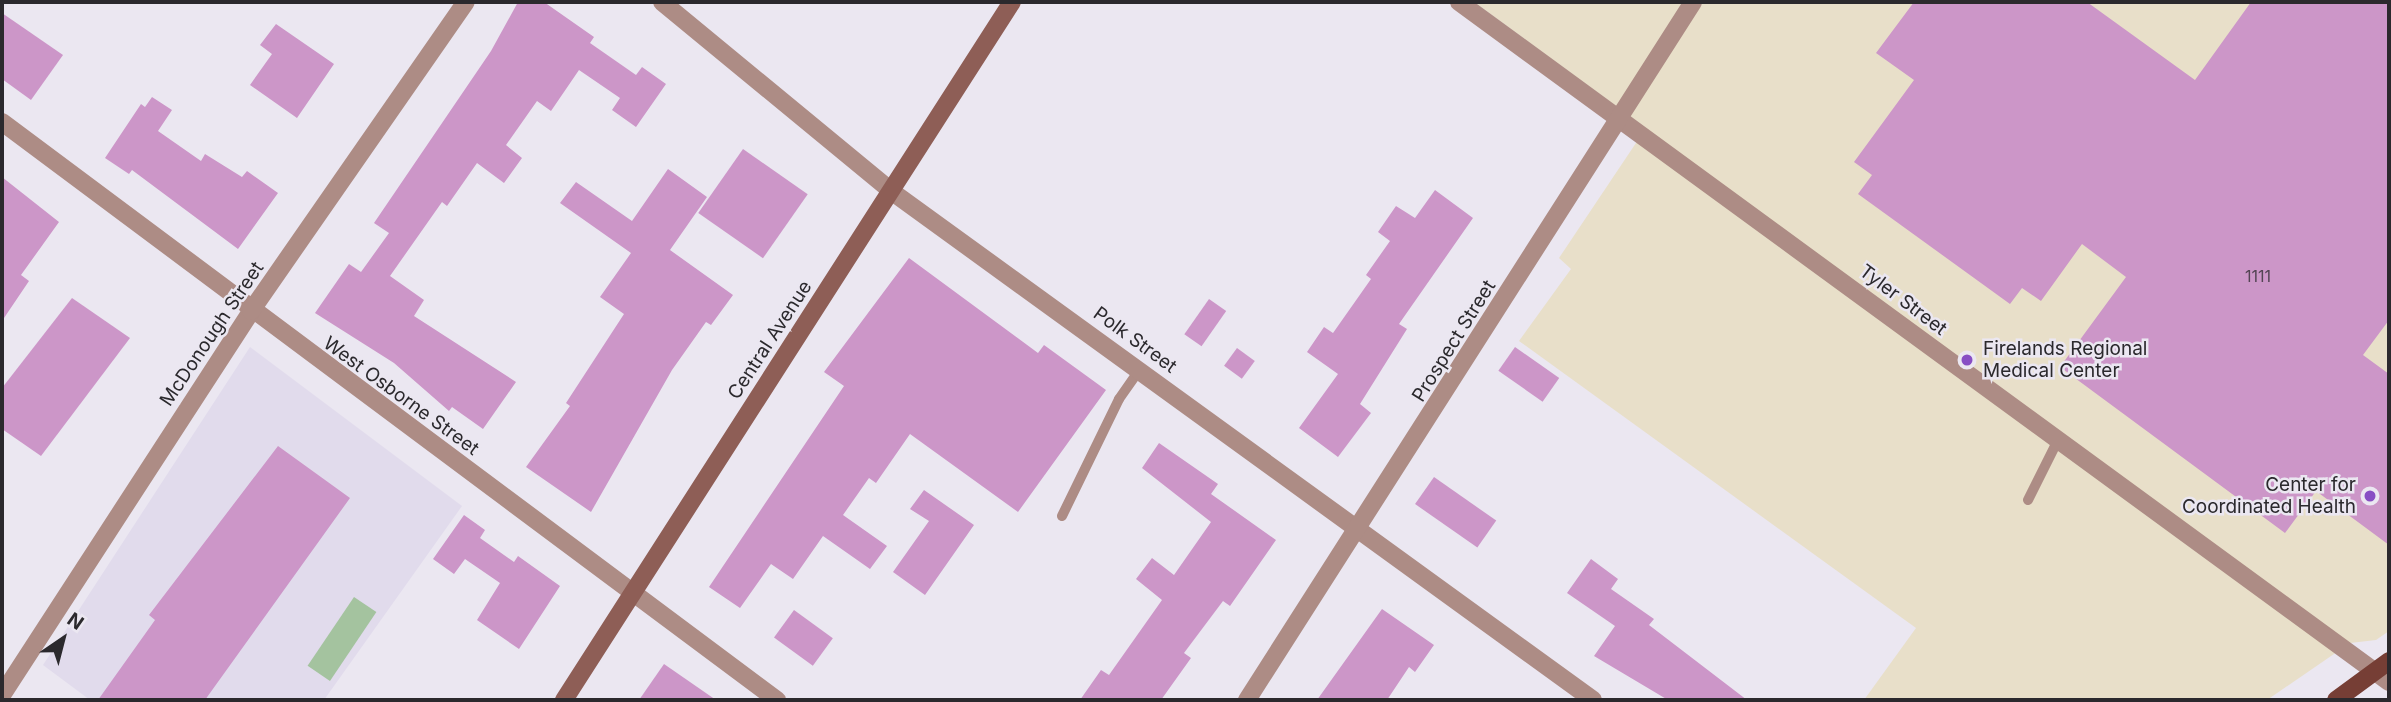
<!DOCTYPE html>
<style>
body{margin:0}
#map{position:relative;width:2391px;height:702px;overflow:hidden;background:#ebe7f1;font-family:Inter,sans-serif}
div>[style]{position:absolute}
.built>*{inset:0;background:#e1dbec}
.medical>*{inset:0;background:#e8dfc9}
.green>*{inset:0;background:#a4c39f;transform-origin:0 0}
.building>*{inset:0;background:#cc96c8;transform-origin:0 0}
.lane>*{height:10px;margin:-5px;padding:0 5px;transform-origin:5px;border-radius:5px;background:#ad8c85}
.street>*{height:18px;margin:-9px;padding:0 9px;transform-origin:9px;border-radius:9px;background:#ad8c85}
.secondary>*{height:18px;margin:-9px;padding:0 9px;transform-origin:9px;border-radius:9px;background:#8e5e56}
.primary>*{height:18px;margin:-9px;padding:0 9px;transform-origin:9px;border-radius:9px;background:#763e35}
.dots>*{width:19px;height:19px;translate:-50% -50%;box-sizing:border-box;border:4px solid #ebe7f1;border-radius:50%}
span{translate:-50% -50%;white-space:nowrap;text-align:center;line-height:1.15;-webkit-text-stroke:5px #ebe7f1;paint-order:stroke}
.number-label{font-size:16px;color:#534454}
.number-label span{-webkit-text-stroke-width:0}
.street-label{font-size:19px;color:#2b292d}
.poi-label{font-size:19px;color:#2b292d}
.left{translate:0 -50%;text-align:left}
.right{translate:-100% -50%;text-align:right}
.frame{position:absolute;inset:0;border:4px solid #2b292d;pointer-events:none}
.north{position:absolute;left:28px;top:604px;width:70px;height:70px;-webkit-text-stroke:5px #ebe7f1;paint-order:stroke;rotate:35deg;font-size:19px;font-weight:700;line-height:28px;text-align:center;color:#2b292d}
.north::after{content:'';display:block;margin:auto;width:24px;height:32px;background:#2b292d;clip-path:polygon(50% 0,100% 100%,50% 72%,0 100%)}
</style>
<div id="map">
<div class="built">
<div style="clip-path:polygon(250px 347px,462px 506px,324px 700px,90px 700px,43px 665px)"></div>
</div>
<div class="medical">
<div style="clip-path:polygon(1474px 2px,2389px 2px,2389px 631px,2376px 640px,2350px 643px,2267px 700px,1864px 700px,1916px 628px,1519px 341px,1571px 269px,1559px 258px,1646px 128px)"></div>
</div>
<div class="green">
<div style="left:354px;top:597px;width:27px;height:83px;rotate:34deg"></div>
</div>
<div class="building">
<div style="clip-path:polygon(518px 2px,544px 2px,594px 37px,590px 43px,636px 75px,642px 67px,666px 84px,636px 127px,612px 110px,620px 98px,579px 70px,551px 111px,537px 101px,506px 145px,522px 158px,504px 183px,477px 163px,447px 206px,442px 202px,390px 276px,424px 300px,414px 316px,516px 382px,483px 429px,452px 407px,449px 411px,394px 363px,315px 313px,349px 264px,361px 272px,389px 233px,374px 223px,491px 51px)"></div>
<div style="clip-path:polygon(1914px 2px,2087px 2px,2195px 80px,2251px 2px,2389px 2px,2389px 320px,2363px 355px,2389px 374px,2389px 545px,2316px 491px,2285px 533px,2060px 367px,2126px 277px,2082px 244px,2041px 301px,2022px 288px,2010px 304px,1858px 194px,1872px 175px,1854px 162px,1914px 80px,1876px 53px)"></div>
<div style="clip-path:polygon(2px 13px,63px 55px,31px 100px,2px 79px)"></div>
<div style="clip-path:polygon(276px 24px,334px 64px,297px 118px,250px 85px,272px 54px,260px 45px)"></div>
<div style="clip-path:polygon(152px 97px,172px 110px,158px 131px,201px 161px,205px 154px,242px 177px,247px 171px,278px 193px,238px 249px,132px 170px,129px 174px,105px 158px,141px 104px,145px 107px)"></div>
<div style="left:743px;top:149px;width:79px;height:78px;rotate:35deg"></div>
<div style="clip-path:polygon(668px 169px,707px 197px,670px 250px,733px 295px,711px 325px,706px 322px,672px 370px,591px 512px,526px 467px,570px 406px,566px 403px,624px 314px,600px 297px,631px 253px,560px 203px,576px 182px,632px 221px)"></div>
<div style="clip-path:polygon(2px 177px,59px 222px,21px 275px,29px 281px,2px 321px)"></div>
<div style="clip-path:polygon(1435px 190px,1473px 218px,1399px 324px,1407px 329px,1360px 404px,1371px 413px,1338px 457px,1299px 428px,1338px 374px,1307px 352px,1324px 327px,1333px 333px,1371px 279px,1366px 275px,1390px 241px,1378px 232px,1396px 206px,1415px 218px)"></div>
<div style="clip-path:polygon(909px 258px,1038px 353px,1044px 345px,1106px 390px,1018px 512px,910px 434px,876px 483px,869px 478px,843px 515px,887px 546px,870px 569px,823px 536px,793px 579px,771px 564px,740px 608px,709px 587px,844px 386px,824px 372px)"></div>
<div style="clip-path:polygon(72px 298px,130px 338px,41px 456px,2px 429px,2px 388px)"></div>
<div style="left:1209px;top:299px;width:21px;height:43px;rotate:35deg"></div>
<div style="left:1515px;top:347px;width:54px;height:29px;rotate:35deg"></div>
<div style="left:1237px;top:348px;width:22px;height:22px;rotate:36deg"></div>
<div style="clip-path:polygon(1159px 443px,1218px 484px,1211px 494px,1276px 540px,1230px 606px,1223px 601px,1184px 653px,1191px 658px,1161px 700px,1080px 700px,1101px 670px,1109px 675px,1162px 600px,1136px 579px,1152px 558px,1174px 575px,1211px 522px,1142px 468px)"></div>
<div style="clip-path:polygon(278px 446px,350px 498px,205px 700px,98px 700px,155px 620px,149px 615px)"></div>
<div style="left:1434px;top:477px;width:76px;height:33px;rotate:35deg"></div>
<div style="clip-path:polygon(924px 490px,974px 525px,925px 595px,893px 572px,929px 521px,910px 509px)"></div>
<div style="clip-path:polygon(464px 515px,485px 530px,480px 538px,514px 562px,518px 556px,560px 586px,519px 649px,477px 620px,500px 583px,465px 559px,454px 574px,433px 559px)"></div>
<div style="clip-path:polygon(1591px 559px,1618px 579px,1611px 589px,1654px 619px,1649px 625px,1747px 700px,1668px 700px,1594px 656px,1615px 626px,1567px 593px)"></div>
<div style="clip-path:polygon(1382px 609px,1434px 645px,1415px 672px,1409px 667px,1387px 700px,1317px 700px)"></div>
<div style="left:794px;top:610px;width:48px;height:34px;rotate:36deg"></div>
<div style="clip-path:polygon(664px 664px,716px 700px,639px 700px)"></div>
</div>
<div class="lane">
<div style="left:2028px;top:500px;width:67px;rotate:-63.4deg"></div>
<div style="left:1062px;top:516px;width:130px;rotate:-64deg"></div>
<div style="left:1119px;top:399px;width:35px;rotate:-55deg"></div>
</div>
<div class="street">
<div style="left:662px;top:2px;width:297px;rotate:39.5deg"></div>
<div style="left:891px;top:191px;width:867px;rotate:35.94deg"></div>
<div style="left:1459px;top:2px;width:1152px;rotate:36.17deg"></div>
<div style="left:2px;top:122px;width:967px;rotate:36.72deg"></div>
<div style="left:2px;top:695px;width:458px;rotate:-57deg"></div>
<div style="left:251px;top:311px;width:376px;rotate:-55.2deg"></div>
<div style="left:1247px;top:700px;width:828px;rotate:-57.42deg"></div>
</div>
<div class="secondary">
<div style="left:564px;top:700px;width:829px;rotate:-57.31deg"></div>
</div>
<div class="primary">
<div style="left:2336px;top:700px;width:66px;rotate:-36.3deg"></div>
</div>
<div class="dots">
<div style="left:1967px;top:360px;background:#884ec4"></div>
<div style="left:2370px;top:496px;background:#884ec4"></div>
</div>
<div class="number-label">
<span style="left:2258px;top:276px">1111</span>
</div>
<div class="street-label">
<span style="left:1903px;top:300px;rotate:37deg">Tyler Street</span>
<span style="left:212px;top:334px;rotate:-56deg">McDonough Street</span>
<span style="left:770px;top:340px;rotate:-57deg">Central Avenue</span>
<span style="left:1135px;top:340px;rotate:36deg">Polk Street</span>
<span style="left:1454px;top:341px;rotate:-58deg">Prospect Street</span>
<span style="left:401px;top:396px;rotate:36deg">West Osborne Street</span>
</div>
<div class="poi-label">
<span class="left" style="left:1983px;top:360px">Firelands Regional<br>Medical Center</span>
<span class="right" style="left:2356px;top:496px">Center for<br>Coordinated Health</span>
</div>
<div class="frame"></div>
<div class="north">N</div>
</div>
